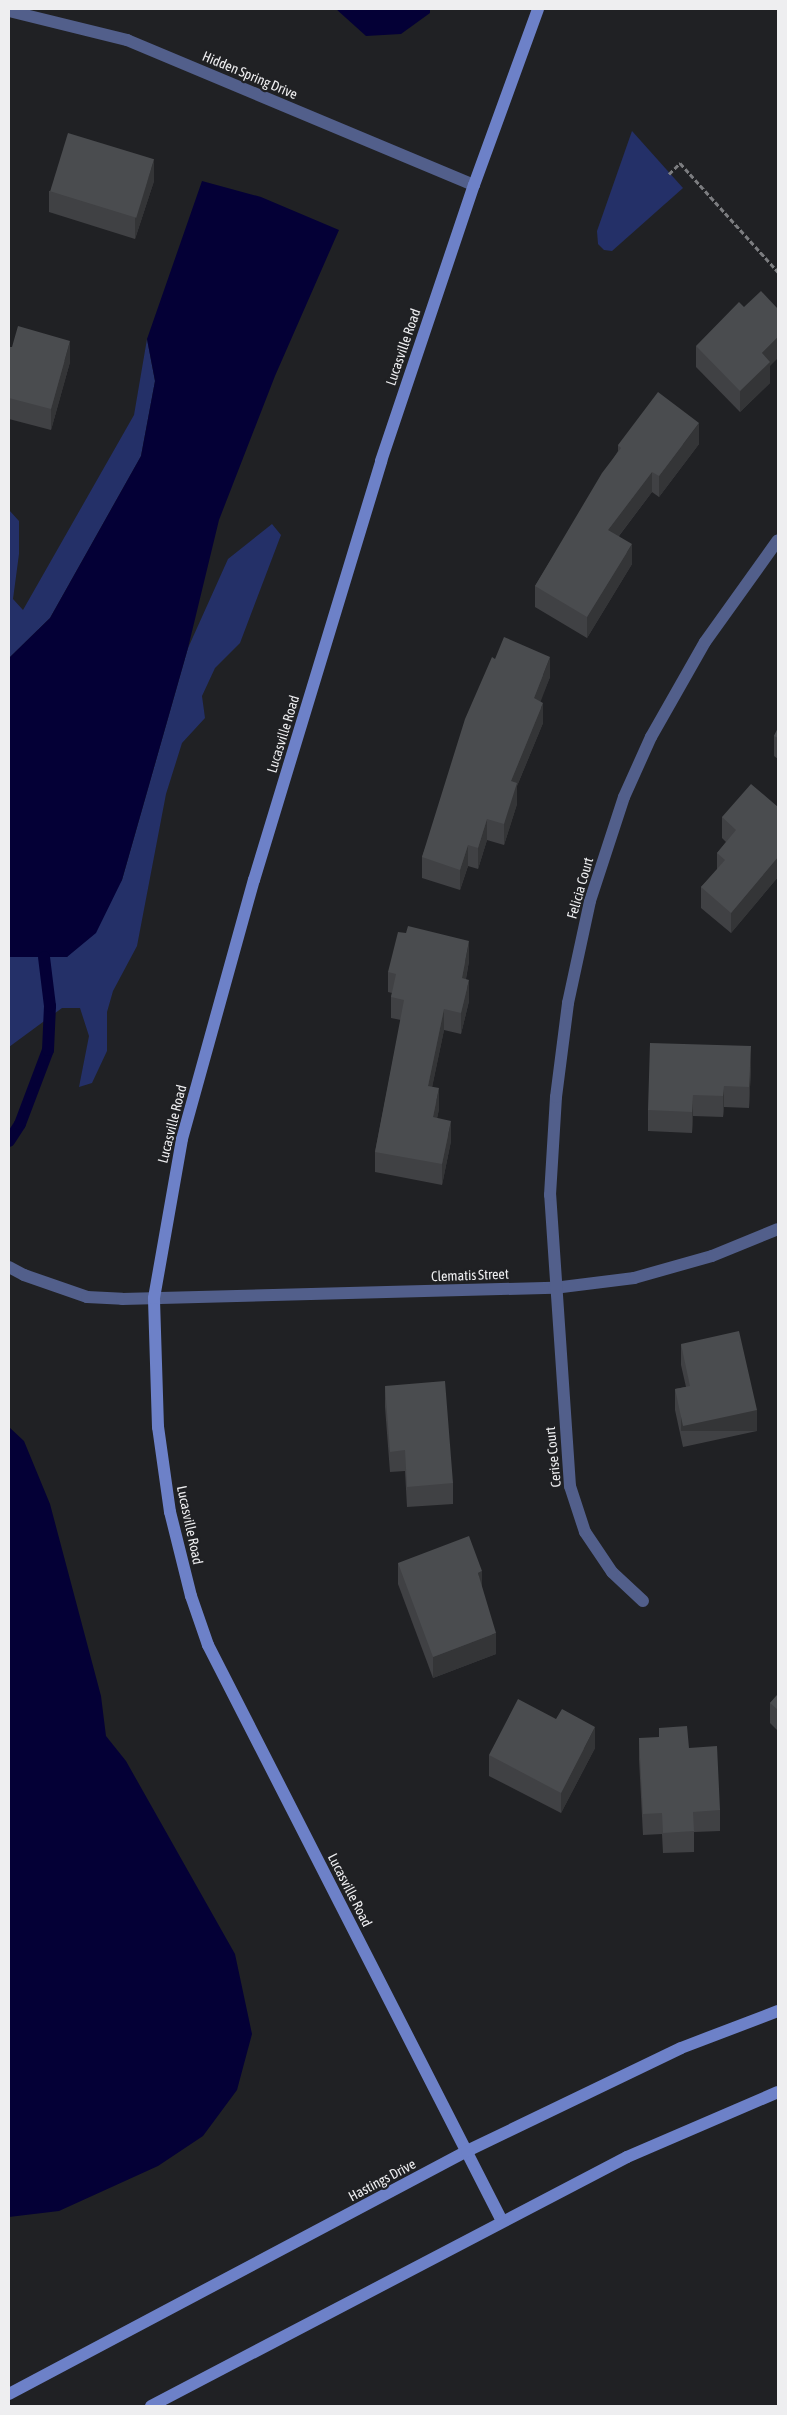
<!DOCTYPE html>
<style>
body{margin:0}
#map{position:relative;width:787px;height:2415px;overflow:hidden;background:#202124;font-family:"Asap Condensed",sans-serif}
div>[style]{position:absolute}
.green>*{inset:0;background:#243068}
.water>*{inset:0;background:#040036}
.stream>*{height:12px;margin:-6px;padding:0 6px;transform-origin:6px;border-radius:6px;background:#040036}
.path>*{height:3px;margin-top:-1.5px;transform-origin:0;background:repeating-linear-gradient(90deg,#7c7d80 0 5px,transparent 0 7.5px)}
.street>*{height:12px;margin:-6px;padding:0 6px;transform-origin:6px;border-radius:6px;background:#525f8b}
.secondary>*{height:12px;margin:-6px;padding:0 6px;transform-origin:6px;border-radius:6px;background:#6d81c8}
.wall>*{inset:0;background:#404144}
.shaded-wall>*{inset:0;background:#343537;transform-origin:0 0}
.building>*{inset:0;background:#4a4c4f;transform-origin:0 0}
span{translate:-50% -50%;white-space:nowrap;text-align:center;line-height:1.15;-webkit-text-stroke:4.5px #202124;paint-order:stroke}
.street-label{font-size:14px;color:#eeeef0}
.frame{position:absolute;inset:0;border:10px solid #eeeef0;pointer-events:none}
</style>
<div id="map">
<div class="green">
<div style="clip-path:polygon(632px 131px,683px 188px,612px 251px,604px 250px,598px 244px,597px 231px)"></div>
<div style="clip-path:polygon(147px 339px,155px 381px,141px 456px,50px 618px,9px 658px,9px 510px,19px 521px,19px 554px,13px 599px,23px 610px,134px 415px)"></div>
<div style="clip-path:polygon(272px 524px,281px 535px,240px 643px,215px 668px,202px 696px,205px 718px,182px 743px,166px 794px,137px 946px,113px 991px,107px 1012px,107px 1051px,92px 1083px,79px 1087px,89px 1036px,80px 1008px,62px 1008px,9px 1047px,9px 957px,67px 957px,122px 880px,188px 648px,228px 559px)"></div>
</div>
<div class="water">
<div style="clip-path:polygon(336px 9px,430px 9px,430px 13px,401px 34px,366px 36px)"></div>
<div style="clip-path:polygon(202px 181px,261px 197px,339px 230px,275px 376px,219px 520px,188px 648px,122px 880px,96px 933px,67px 957px,10px 957px,9px 658px,50px 618px,141px 456px,155px 381px,147px 339px)"></div>
<div style="clip-path:polygon(9px 1427px,24px 1441px,50px 1504px,101px 1696px,106px 1736px,126px 1761px,235px 1954px,252px 2034px,237px 2090px,203px 2136px,158px 2166px,59px 2211px,9px 2217px)"></div>
</div>
<div class="stream">
<div style="left:9px;top:1141px;width:20px;rotate:-57deg"></div>
<div style="left:20px;top:1124px;width:79px;rotate:-69.3deg"></div>
<div style="left:48px;top:1050px;width:44px;rotate:-87.4deg"></div>
<div style="left:50px;top:1006px;width:49px;rotate:-97deg"></div>
</div>
<div class="path">
<div style="left:669px;top:174px;width:16px;rotate:-45deg"></div>
<div style="left:680px;top:163px;width:147px;rotate:48deg"></div>
</div>
<div class="street">
<div style="left:9px;top:11px;width:122px;rotate:13.8deg"></div>
<div style="left:127px;top:40px;width:376px;rotate:22.7deg"></div>
<div style="left:9px;top:1267px;width:17px;rotate:28deg"></div>
<div style="left:24px;top:1275px;width:67px;rotate:19.2deg"></div>
<div style="left:87px;top:1297px;width:35px;rotate:3deg"></div>
<div style="left:122px;top:1299px;width:432px;rotate:-1.5deg"></div>
<div style="left:554px;top:1288px;width:81px;rotate:-7.1deg"></div>
<div style="left:634px;top:1278px;width:81px;rotate:-15.8deg"></div>
<div style="left:712px;top:1256px;width:71px;rotate:-22.2deg"></div>
<div style="left:643px;top:1601px;width:42px;rotate:-136.9deg"></div>
<div style="left:612px;top:1572px;width:48px;rotate:-124deg"></div>
<div style="left:585px;top:1532px;width:48px;rotate:-108.1deg"></div>
<div style="left:570px;top:1486px;width:292px;rotate:-93.9deg"></div>
<div style="left:550px;top:1195px;width:98px;rotate:-86.5deg"></div>
<div style="left:556px;top:1097px;width:95px;rotate:-82.7deg"></div>
<div style="left:568px;top:1003px;width:104px;rotate:-77.8deg"></div>
<div style="left:590px;top:901px;width:109px;rotate:-71.9deg"></div>
<div style="left:624px;top:797px;width:66px;rotate:-65.8deg"></div>
<div style="left:651px;top:737px;width:109px;rotate:-60.4deg"></div>
<div style="left:705px;top:642px;width:125px;rotate:-54.4deg"></div>
</div>
<div class="secondary">
<div style="left:502px;top:2221px;width:647px;rotate:-117.04deg"></div>
<div style="left:208px;top:1645px;width:52px;rotate:-109.1deg"></div>
<div style="left:191px;top:1596px;width:87px;rotate:-104deg"></div>
<div style="left:170px;top:1512px;width:86px;rotate:-98deg"></div>
<div style="left:158px;top:1427px;width:129px;rotate:-91.8deg"></div>
<div style="left:154px;top:1298px;width:161px;rotate:-80deg"></div>
<div style="left:182px;top:1139px;width:269px;rotate:-74.5deg"></div>
<div style="left:254px;top:880px;width:438px;rotate:-73.1deg"></div>
<div style="left:381px;top:461px;width:291px;rotate:-71.4deg"></div>
<div style="left:474px;top:185px;width:187px;rotate:-70deg"></div>
<div style="left:9px;top:2394px;width:518px;rotate:-27.95deg"></div>
<div style="left:467px;top:2151px;width:237px;rotate:-25.7deg"></div>
<div style="left:681px;top:2048px;width:104px;rotate:-20.9deg"></div>
<div style="left:151px;top:2406px;width:537px;rotate:-27.61deg"></div>
<div style="left:627px;top:2157px;width:164px;rotate:-23.3deg"></div>
</div>
<div class="wall">
<div style="clip-path:polygon(154px 181px,135px 239px,49px 212px,49px 191px)"></div>
<div style="clip-path:polygon(696px 346px,770px 366px,770px 383px,740px 412px,696px 367px)"></div>
<div style="clip-path:polygon(9px 347px,70px 362px,51px 430px,9px 419px)"></div>
<div style="clip-path:polygon(699px 444px,659px 497px,652px 492px,619px 536px,632px 564px,587px 638px,535px 607px,535px 586px,618px 451px,618px 445px)"></div>
<div style="clip-path:polygon(495px 659px,550px 677px,540px 701px,543px 723px,517px 786px,517px 804px,504px 845px,487px 840px,478px 869px,468px 866px,460px 890px,422px 878px,422px 857px)"></div>
<div style="clip-path:polygon(778px 728px,778px 759px,774px 756px,774px 736px)"></div>
<div style="clip-path:polygon(778px 807px,778px 877px,731px 933px,701px 908px,701px 887px,717px 870px,717px 853px,726px 842px,722px 838px,722px 817px)"></div>
<div style="clip-path:polygon(469px 961px,466px 979px,469px 1001px,461px 1034px,444px 1030px,432px 1087px,439px 1109px,437px 1118px,451px 1141px,442px 1185px,375px 1172px,375px 1152px,401px 1020px,391px 1018px,391px 997px,392px 993px,388px 992px,388px 972px)"></div>
<div style="clip-path:polygon(751px 1067px,749px 1108px,724px 1107px,723px 1117px,693px 1116px,692px 1133px,648px 1131px,648px 1110px)"></div>
<div style="clip-path:polygon(681px 1344px,757px 1431px,683px 1447px,675px 1410px,675px 1389px,686px 1387px,681px 1365px)"></div>
<div style="clip-path:polygon(385px 1386px,453px 1483px,453px 1504px,407px 1507px,405px 1471px,390px 1472px,385px 1407px)"></div>
<div style="clip-path:polygon(398px 1563px,482px 1588px,496px 1654px,433px 1678px,398px 1584px)"></div>
<div style="clip-path:polygon(778px 1694px,778px 1731px,770px 1723px,770px 1703px)"></div>
<div style="clip-path:polygon(639px 1738px,689px 1748px,720px 1810px,720px 1831px,694px 1832px,694px 1852px,663px 1853px,662px 1834px,643px 1835px,639px 1759px)"></div>
<div style="clip-path:polygon(595px 1748px,561px 1813px,489px 1776px,489px 1755px)"></div>
</div>
<div class="shaded-wall">
<div style="clip-path:polygon(154px 160px,154px 181px,135px 239px,135px 218px)"></div>
<div style="clip-path:polygon(778px 337px,778px 358px,770px 366px,770px 383px,740px 412px,740px 391px,762px 353px)"></div>
<div style="clip-path:polygon(70px 341px,70px 362px,51px 430px,51px 409px)"></div>
<div style="clip-path:polygon(699px 423px,699px 444px,659px 497px,659px 476px)"></div>
<div style="clip-path:polygon(652px 472px,652px 492px,608px 550px,608px 530px)"></div>
<div style="clip-path:polygon(632px 544px,632px 564px,587px 638px,587px 617px)"></div>
<div style="clip-path:polygon(550px 657px,550px 677px,534px 719px,534px 698px)"></div>
<div style="clip-path:polygon(543px 703px,543px 723px,517px 786px,517px 804px,504px 845px,504px 824px,511px 781px)"></div>
<div style="clip-path:polygon(487px 819px,487px 840px,478px 869px,478px 848px)"></div>
<div style="clip-path:polygon(468px 845px,468px 866px,460px 890px,460px 870px)"></div>
<div style="clip-path:polygon(778px 857px,778px 877px,731px 933px,731px 913px)"></div>
<div style="clip-path:polygon(469px 941px,469px 961px,462px 999px,462px 978px)"></div>
<div style="clip-path:polygon(469px 980px,469px 1001px,461px 1034px,461px 1013px)"></div>
<div style="clip-path:polygon(444px 1009px,444px 1030px,428px 1107px,428px 1086px)"></div>
<div style="clip-path:polygon(751px 1046px,751px 1067px,749px 1108px,749px 1087px)"></div>
<div style="clip-path:polygon(724px 1086px,724px 1107px,723px 1117px,723px 1096px)"></div>
<div style="clip-path:polygon(439px 1088px,439px 1109px,433px 1138px,433px 1117px)"></div>
<div style="clip-path:polygon(693px 1095px,693px 1116px,692px 1133px,692px 1112px)"></div>
<div style="clip-path:polygon(451px 1121px,451px 1141px,442px 1185px,442px 1164px)"></div>
<div style="left:757px;top:1410px;width:21px;height:76px;rotate:90deg"></div>
<div style="clip-path:polygon(482px 1571px,482px 1592px,478px 1573px)"></div>
<div style="clip-path:polygon(496px 1633px,496px 1654px,433px 1678px,433px 1657px)"></div>
<div style="clip-path:polygon(595px 1727px,595px 1748px,561px 1813px,561px 1793px)"></div>
</div>
<div class="building">
<div style="left:68px;top:133px;width:90px;height:61px;rotate:17deg"></div>
<div style="clip-path:polygon(761px 291px,778px 309px,778px 337px,762px 353px,770px 362px,740px 391px,696px 346px,739px 302px,744px 307px)"></div>
<div style="clip-path:polygon(18px 326px,70px 341px,51px 409px,9px 398px,9px 347px,12px 347px)"></div>
<div style="clip-path:polygon(658px 392px,699px 423px,659px 476px,652px 472px,608px 530px,632px 544px,587px 617px,535px 586px,602px 473px,621px 448px,618px 445px)"></div>
<div style="clip-path:polygon(504px 637px,550px 657px,534px 698px,543px 703px,511px 781px,517px 783px,504px 824px,487px 819px,478px 848px,468px 845px,460px 870px,422px 857px,465px 719px,492px 657px,495px 659px)"></div>
<div style="clip-path:polygon(778px 728px,778px 738px,774px 736px)"></div>
<div style="clip-path:polygon(751px 784px,778px 807px,778px 857px,731px 913px,701px 887px,725px 860px,717px 853px,736px 830px,722px 817px)"></div>
<div style="clip-path:polygon(408px 926px,469px 941px,462px 978px,469px 980px,461px 1013px,444px 1009px,428px 1086px,439px 1088px,433px 1117px,451px 1121px,442px 1164px,375px 1152px,404px 1000px,391px 997px,396px 974px,388px 972px,398px 932px,406px 933px)"></div>
<div style="clip-path:polygon(650px 1043px,751px 1046px,749px 1087px,724px 1086px,723px 1096px,693px 1095px,692px 1112px,648px 1110px)"></div>
<div style="clip-path:polygon(739px 1331px,757px 1410px,683px 1426px,675px 1389px,690px 1386px,681px 1344px)"></div>
<div style="clip-path:polygon(445px 1381px,453px 1483px,407px 1487px,405px 1450px,390px 1452px,385px 1386px)"></div>
<div style="clip-path:polygon(469px 1536px,482px 1571px,478px 1573px,496px 1633px,433px 1657px,398px 1563px)"></div>
<div style="clip-path:polygon(778px 1694px,778px 1710px,770px 1703px)"></div>
<div style="clip-path:polygon(518px 1699px,556px 1719px,562px 1709px,595px 1727px,561px 1793px,489px 1755px)"></div>
<div style="clip-path:polygon(687px 1726px,689px 1748px,717px 1746px,720px 1810px,693px 1812px,694px 1831px,663px 1833px,662px 1813px,643px 1814px,639px 1738px,659px 1737px,659px 1728px)"></div>
</div>
<div class="street-label">
<span style="left:250px;top:75px;rotate:23deg">Hidden Spring Drive</span>
<span style="left:403px;top:347px;rotate:-71deg">Lucasville Road</span>
<span style="left:283px;top:734px;rotate:-73deg">Lucasville Road</span>
<span style="left:580px;top:888px;rotate:-74deg">Felicia Court</span>
<span style="left:172px;top:1124px;rotate:-76deg">Lucasville Road</span>
<span style="left:470px;top:1275px;rotate:-2deg">Clematis Street</span>
<span style="left:553px;top:1457px;rotate:-96deg">Cerise Court</span>
<span style="left:190px;top:1525px;rotate:78deg">Lucasville Road</span>
<span style="left:350px;top:1890px;rotate:63deg">Lucasville Road</span>
<span style="left:382px;top:2180px;rotate:-28deg">Hastings Drive</span>
</div>
<div class="frame"></div>
</div>
